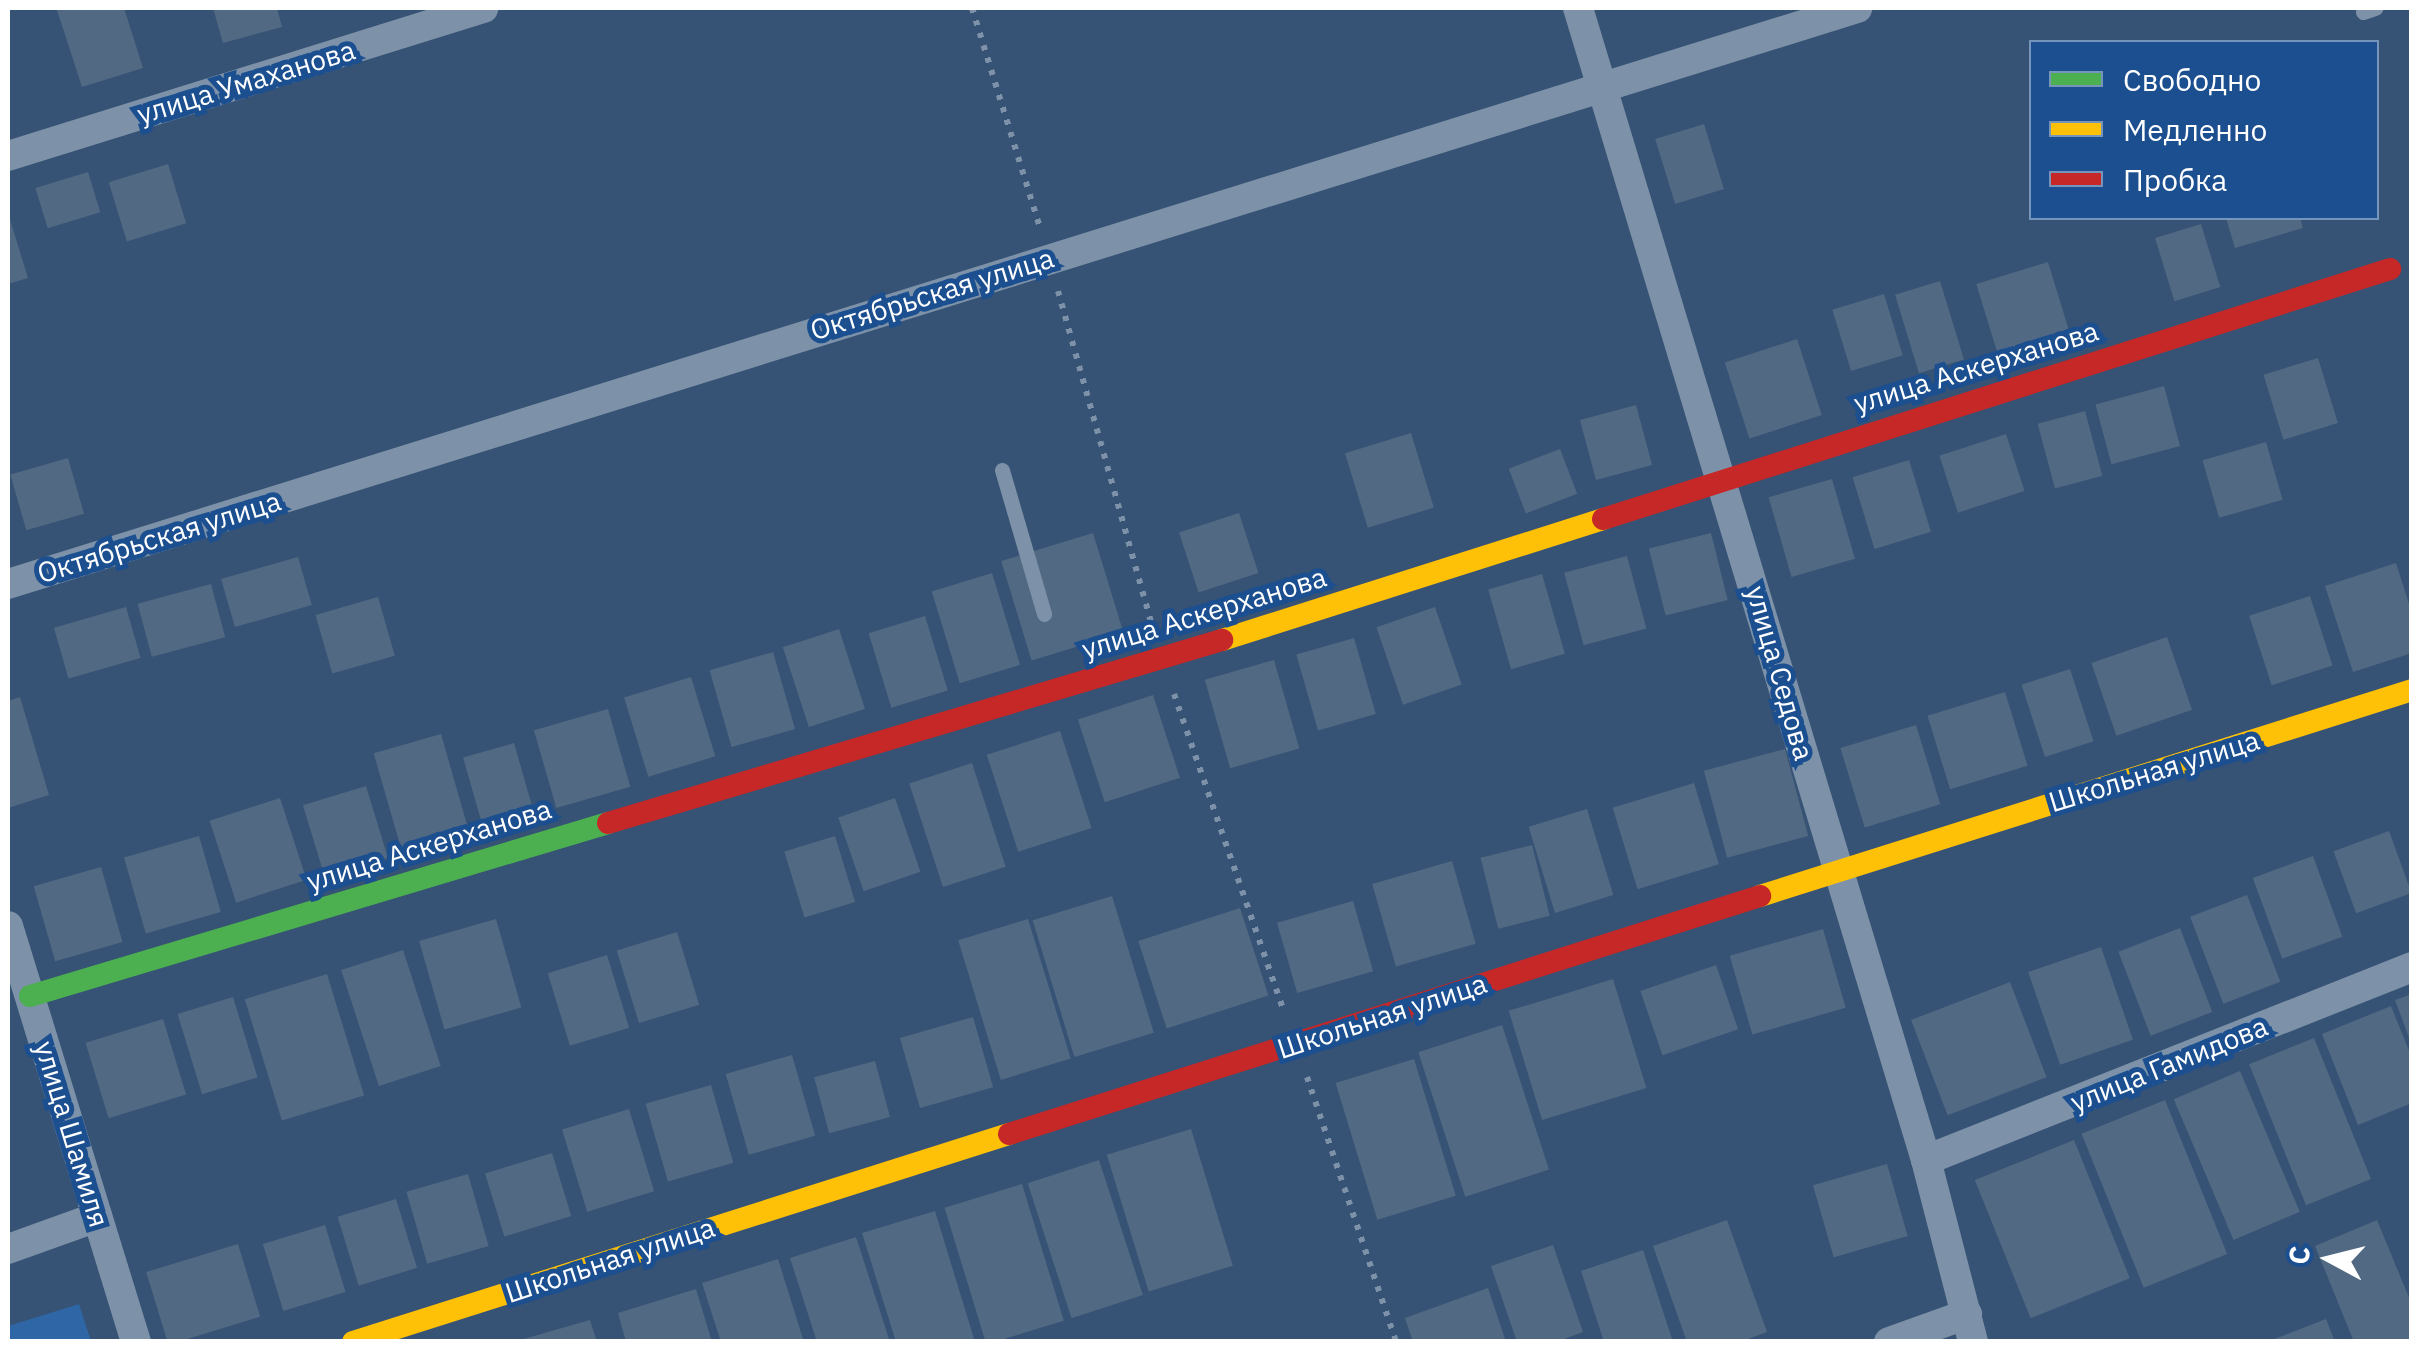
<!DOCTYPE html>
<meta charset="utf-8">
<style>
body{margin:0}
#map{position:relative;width:2419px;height:1349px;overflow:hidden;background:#365274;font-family:"IBM Plex Sans",sans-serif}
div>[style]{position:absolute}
.green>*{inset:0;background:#2f66a5}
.building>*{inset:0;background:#526984;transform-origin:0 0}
.path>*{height:6px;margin-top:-3px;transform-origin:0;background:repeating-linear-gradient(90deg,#7d92a8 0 5px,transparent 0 13px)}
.lane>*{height:15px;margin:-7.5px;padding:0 7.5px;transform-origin:7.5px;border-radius:7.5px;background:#7d92a8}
.street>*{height:30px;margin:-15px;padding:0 15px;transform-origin:15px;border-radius:15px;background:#7d92a8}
.fast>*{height:22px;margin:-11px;padding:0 11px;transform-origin:11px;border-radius:11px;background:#4caf50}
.slow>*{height:22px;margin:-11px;padding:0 11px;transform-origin:11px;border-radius:11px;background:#ffc107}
.jam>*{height:22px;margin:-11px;padding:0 11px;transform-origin:11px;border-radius:11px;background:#c62828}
span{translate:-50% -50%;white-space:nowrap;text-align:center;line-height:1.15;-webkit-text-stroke:10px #1b4f8f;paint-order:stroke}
.street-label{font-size:28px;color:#fff}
.frame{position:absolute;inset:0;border:10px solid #fff;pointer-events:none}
.legend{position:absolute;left:2029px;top:40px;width:350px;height:180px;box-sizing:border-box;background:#1b4f8f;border:2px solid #7695bc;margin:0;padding:12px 18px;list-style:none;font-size:30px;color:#fff}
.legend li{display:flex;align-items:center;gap:20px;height:50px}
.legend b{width:50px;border:2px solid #7695bc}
.north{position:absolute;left:2279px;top:1209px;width:100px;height:100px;-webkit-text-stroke:8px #1b4f8f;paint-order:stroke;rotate:277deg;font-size:28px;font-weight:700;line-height:40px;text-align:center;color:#fff}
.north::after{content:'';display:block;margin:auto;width:35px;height:45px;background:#fff;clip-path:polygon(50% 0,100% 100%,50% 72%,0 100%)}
</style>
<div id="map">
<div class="green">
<div style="clip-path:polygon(79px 1304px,91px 1341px,8px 1341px,8px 1326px)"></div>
</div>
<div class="building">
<div style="clip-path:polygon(124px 8px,143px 68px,82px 87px,57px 10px)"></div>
<div style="clip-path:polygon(213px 8px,277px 8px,282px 27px,223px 43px)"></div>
<div style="left:1704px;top:124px;width:68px;height:51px;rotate:73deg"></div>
<div style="left:168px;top:164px;width:62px;height:62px;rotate:73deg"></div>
<div style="left:88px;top:172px;width:42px;height:55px;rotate:73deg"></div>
<div style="clip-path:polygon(8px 213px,28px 278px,8px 284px)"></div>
<div style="clip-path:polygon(2226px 218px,2300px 218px,2303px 228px,2235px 248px)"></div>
<div style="left:2201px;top:224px;width:66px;height:48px;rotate:73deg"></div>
<div style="left:2048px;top:262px;width:84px;height:75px;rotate:73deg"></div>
<div style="left:1940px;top:281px;width:82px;height:47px;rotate:73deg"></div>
<div style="left:1884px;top:294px;width:64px;height:54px;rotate:73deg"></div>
<div style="left:1797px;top:339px;width:80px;height:76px;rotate:72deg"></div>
<div style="left:2318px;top:358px;width:68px;height:57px;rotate:73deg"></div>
<div style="left:2164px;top:386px;width:62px;height:71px;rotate:75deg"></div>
<div style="left:1636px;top:405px;width:62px;height:58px;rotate:75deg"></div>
<div style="left:2085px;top:411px;width:67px;height:49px;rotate:75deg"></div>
<div style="left:1411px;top:433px;width:78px;height:69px;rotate:73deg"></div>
<div style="left:2006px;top:434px;width:60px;height:70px;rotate:72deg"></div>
<div style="left:2266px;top:442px;width:60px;height:66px;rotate:74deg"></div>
<div style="left:1560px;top:449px;width:48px;height:55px;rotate:69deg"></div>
<div style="left:68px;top:458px;width:58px;height:60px;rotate:74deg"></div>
<div style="left:1909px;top:460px;width:75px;height:59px;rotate:73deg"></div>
<div style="left:1832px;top:479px;width:83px;height:66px;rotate:74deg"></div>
<div style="left:1239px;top:513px;width:63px;height:63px;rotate:72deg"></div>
<div style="left:1093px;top:533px;width:104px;height:96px;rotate:73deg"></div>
<div style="left:1711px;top:533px;width:69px;height:64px;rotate:76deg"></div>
<div style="left:1627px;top:556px;width:75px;height:65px;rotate:75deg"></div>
<div style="left:298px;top:557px;width:50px;height:80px;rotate:74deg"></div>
<div style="clip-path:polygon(2396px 563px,2412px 613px,2412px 653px,2353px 672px,2325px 586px)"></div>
<div style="left:992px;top:573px;width:96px;height:63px;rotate:73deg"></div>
<div style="left:1542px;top:574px;width:83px;height:56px;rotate:74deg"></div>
<div style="left:211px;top:584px;width:55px;height:76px;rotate:75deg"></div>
<div style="left:2310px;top:596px;width:73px;height:64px;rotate:72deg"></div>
<div style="left:378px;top:597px;width:61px;height:65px;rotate:74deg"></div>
<div style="left:126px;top:607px;width:53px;height:75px;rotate:74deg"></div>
<div style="left:1435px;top:607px;width:82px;height:62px;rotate:71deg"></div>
<div style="left:925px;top:616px;width:78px;height:59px;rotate:73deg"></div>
<div style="left:839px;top:629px;width:84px;height:59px;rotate:72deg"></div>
<div style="left:2167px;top:637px;width:77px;height:80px;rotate:71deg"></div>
<div style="left:1354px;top:638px;width:79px;height:60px;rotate:74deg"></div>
<div style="left:773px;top:652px;width:80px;height:66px;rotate:74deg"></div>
<div style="left:1274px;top:660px;width:92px;height:72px;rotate:74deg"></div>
<div style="left:2070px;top:669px;width:76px;height:51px;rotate:72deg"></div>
<div style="left:691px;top:677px;width:83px;height:70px;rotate:73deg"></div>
<div style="left:2005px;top:692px;width:77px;height:81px;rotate:73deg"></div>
<div style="left:1153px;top:695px;width:87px;height:79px;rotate:72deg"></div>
<div style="clip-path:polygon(20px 697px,49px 795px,8px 808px,8px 701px)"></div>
<div style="left:608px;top:709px;width:81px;height:77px;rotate:74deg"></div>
<div style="left:1916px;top:725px;width:83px;height:79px;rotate:73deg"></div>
<div style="left:1060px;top:731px;width:102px;height:77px;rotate:72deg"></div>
<div style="left:441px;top:734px;width:103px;height:70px;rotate:74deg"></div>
<div style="left:514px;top:743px;width:74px;height:53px;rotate:74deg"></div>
<div style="left:1785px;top:749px;width:90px;height:84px;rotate:75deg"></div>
<div style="left:972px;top:763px;width:109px;height:66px;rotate:72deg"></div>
<div style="left:1694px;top:783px;width:85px;height:85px;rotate:73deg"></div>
<div style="left:366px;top:786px;width:75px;height:66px;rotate:73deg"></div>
<div style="left:280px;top:798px;width:86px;height:74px;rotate:72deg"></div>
<div style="left:895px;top:798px;width:78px;height:60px;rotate:71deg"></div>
<div style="left:1587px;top:809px;width:90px;height:61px;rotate:73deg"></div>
<div style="left:2389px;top:831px;width:66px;height:59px;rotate:70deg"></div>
<div style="left:199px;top:836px;width:79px;height:78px;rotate:74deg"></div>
<div style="left:835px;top:836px;width:69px;height:53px;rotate:73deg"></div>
<div style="left:1532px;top:845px;width:73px;height:53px;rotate:76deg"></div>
<div style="left:2313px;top:856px;width:86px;height:64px;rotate:70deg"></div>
<div style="left:1452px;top:861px;width:86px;height:83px;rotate:74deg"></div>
<div style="left:101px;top:867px;width:78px;height:70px;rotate:74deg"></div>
<div style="left:2247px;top:895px;width:93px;height:61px;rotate:69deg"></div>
<div style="left:1112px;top:896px;width:143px;height:83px;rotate:73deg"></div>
<div style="left:1353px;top:901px;width:73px;height:79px;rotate:74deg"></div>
<div style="left:1240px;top:908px;width:92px;height:107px;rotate:72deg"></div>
<div style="left:496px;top:919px;width:92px;height:80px;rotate:74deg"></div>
<div style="left:1028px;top:919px;width:146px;height:73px;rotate:73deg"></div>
<div style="left:2180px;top:928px;width:90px;height:66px;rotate:69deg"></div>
<div style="left:1823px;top:929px;width:82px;height:97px;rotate:74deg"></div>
<div style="left:677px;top:932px;width:76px;height:63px;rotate:73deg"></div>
<div style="left:2101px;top:947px;width:98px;height:77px;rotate:71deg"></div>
<div style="left:403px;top:950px;width:122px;height:65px;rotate:72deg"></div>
<div style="left:607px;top:955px;width:76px;height:62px;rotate:73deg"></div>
<div style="left:1716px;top:965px;width:68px;height:80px;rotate:71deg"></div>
<div style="left:327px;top:974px;width:127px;height:86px;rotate:73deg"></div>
<div style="left:1613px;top:979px;width:114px;height:109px;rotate:73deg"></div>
<div style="left:2010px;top:982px;width:102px;height:106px;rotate:69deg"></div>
<div style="clip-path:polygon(2412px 994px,2412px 1043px,2411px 1043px,2395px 1000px)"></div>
<div style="left:233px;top:997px;width:84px;height:58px;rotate:73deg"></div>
<div style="clip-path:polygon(2391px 1006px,2412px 1058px,2412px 1103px,2358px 1125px,2322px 1034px)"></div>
<div style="left:973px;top:1017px;width:73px;height:76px;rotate:74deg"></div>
<div style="left:163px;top:1019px;width:79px;height:81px;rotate:73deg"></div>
<div style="left:1502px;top:1025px;width:152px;height:88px;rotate:72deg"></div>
<div style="left:2314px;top:1038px;width:152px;height:70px;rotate:68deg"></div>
<div style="left:792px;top:1055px;width:84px;height:69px;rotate:74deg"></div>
<div style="left:1414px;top:1059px;width:143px;height:82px;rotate:73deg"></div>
<div style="left:875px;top:1061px;width:58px;height:63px;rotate:75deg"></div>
<div style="left:2240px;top:1071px;width:153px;height:72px;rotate:67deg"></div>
<div style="left:711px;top:1085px;width:81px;height:68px;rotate:74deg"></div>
<div style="left:2165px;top:1100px;width:166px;height:90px;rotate:68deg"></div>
<div style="left:629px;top:1109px;width:86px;height:70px;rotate:73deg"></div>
<div style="left:1191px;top:1129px;width:143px;height:88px;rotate:73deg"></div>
<div style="left:2074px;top:1140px;width:149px;height:107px;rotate:68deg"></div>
<div style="left:552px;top:1153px;width:66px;height:70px;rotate:73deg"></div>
<div style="left:1099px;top:1160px;width:142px;height:75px;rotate:72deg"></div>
<div style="left:1887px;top:1164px;width:75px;height:77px;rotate:74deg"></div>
<div style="left:468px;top:1174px;width:75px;height:64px;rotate:74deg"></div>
<div style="left:1022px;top:1184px;width:143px;height:81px;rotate:73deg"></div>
<div style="left:396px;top:1199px;width:72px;height:61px;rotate:73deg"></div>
<div style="clip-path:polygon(935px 1211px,975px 1342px,896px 1342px,862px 1233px)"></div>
<div style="clip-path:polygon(1727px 1220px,1767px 1332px,1740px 1342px,1687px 1342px,1653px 1246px)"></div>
<div style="clip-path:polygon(2377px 1220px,2412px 1305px,2412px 1338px,2404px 1342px,2354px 1342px,2315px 1246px)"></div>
<div style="left:325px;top:1225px;width:70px;height:65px;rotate:73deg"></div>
<div style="clip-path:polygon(856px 1237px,890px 1342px,817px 1342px,790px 1258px)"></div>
<div style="left:238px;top:1244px;width:76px;height:96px;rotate:73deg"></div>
<div style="clip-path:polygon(1553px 1245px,1583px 1332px,1556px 1342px,1517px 1342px,1491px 1266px)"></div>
<div style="clip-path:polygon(1643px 1250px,1673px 1342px,1604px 1342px,1581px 1271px)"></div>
<div style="clip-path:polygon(778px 1259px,804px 1342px,721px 1342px,702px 1283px)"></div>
<div style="clip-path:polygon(1488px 1288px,1506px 1342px,1413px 1342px,1405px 1318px)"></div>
<div style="clip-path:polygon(696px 1289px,712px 1342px,626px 1342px,618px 1313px)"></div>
<div style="clip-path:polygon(2326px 1319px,2335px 1342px,2269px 1342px,2269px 1341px)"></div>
<div style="clip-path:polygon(590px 1320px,597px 1342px,520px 1342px,520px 1340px)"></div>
</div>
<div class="path">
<div style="left:972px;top:8px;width:233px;rotate:72.8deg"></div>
<div style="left:1058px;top:291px;width:343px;rotate:74.3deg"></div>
<div style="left:1174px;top:694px;width:332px;rotate:70.9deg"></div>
<div style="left:1307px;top:1077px;width:280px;rotate:71.4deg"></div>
</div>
<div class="lane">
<div style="left:2363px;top:12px;width:13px;rotate:-18deg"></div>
<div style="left:1002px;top:470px;width:150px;rotate:73.7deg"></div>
</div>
<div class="street">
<div style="left:1578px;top:8px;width:1203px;rotate:73.19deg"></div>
<div style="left:1926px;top:1160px;width:188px;rotate:75.5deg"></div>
<div style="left:8px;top:156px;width:498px;rotate:-17.3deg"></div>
<div style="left:8px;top:584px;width:1937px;rotate:-17.3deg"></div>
<div style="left:8px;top:926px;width:435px;rotate:72.9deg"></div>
<div style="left:1926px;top:1160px;width:523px;rotate:-21.66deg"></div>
<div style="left:8px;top:1249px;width:95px;rotate:-19.8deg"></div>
<div style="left:1889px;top:1342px;width:83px;rotate:-19.7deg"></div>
</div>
<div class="fast">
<div style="left:30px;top:996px;width:603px;rotate:-16.66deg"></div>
</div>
<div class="slow">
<div style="left:1222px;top:640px;width:400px;rotate:-17.6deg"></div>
<div style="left:1760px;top:896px;width:684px;rotate:-17.53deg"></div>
<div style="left:353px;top:1342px;width:688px;rotate:-17.59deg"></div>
</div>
<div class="jam">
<div style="left:1603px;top:519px;width:826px;rotate:-17.62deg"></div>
<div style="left:608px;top:823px;width:641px;rotate:-16.6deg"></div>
<div style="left:1009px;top:1134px;width:788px;rotate:-17.58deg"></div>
</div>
<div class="street-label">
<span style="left:246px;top:82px;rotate:-17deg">улица Умаханова</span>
<span style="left:932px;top:294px;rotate:-17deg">Октябрьская улица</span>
<span style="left:1976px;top:367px;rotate:-17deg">улица Аскерханова</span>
<span style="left:159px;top:537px;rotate:-17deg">Октябрьская улица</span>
<span style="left:1204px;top:613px;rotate:-17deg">улица Аскерханова</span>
<span style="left:1780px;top:673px;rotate:74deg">улица Седова</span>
<span style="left:2154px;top:771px;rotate:-17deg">Школьная улица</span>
<span style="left:429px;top:845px;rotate:-17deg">улица Аскерханова</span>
<span style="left:1382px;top:1016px;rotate:-18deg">Школьная улица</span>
<span style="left:2169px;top:1064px;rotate:-22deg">улица Гамидова</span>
<span style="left:72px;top:1134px;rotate:73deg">улица Шамиля</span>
<span style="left:610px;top:1260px;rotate:-18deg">Школьная улица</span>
</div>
<div class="frame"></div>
<ul class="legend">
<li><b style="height:12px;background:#4caf50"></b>Свободно</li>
<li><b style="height:12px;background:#ffc107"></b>Медленно</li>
<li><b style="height:12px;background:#c62828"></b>Пробка</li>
</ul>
<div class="north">С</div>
</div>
